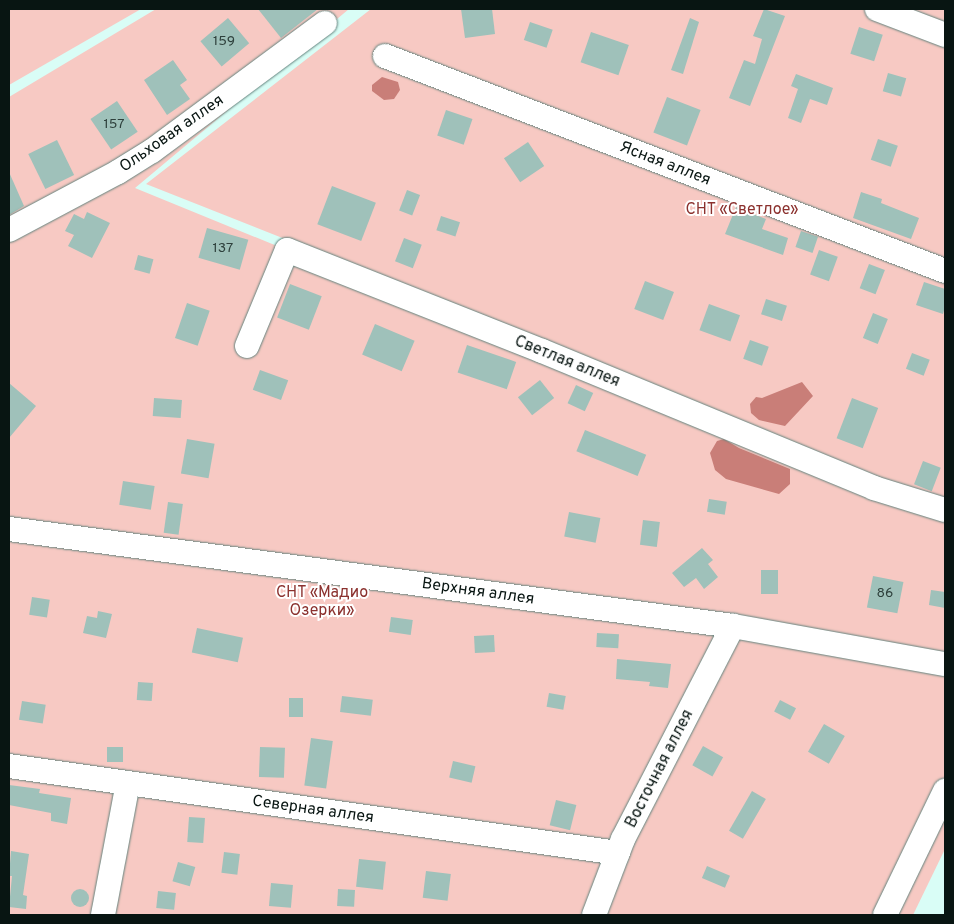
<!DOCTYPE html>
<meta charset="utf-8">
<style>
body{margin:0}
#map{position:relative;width:954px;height:924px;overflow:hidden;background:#d9fdf6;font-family:Overpass,sans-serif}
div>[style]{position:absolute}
.green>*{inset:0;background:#f7c9c3}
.water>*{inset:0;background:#c97e78}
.building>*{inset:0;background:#9fc1ba;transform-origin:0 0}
.round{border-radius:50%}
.roads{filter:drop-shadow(0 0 1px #63837d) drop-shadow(0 0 1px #63837d)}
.minor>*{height:24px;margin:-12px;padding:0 12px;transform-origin:12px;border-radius:12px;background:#fff}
span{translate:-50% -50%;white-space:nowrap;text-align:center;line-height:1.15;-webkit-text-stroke:4px #fff;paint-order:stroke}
.number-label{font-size:14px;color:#2e403c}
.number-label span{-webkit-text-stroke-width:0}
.street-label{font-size:16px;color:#081512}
.park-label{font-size:16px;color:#8b312e}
.frame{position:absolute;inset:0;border:10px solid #081512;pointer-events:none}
</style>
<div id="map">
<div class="green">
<div style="clip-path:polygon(9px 9px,141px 9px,9px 85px)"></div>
<div style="clip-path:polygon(156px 9px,349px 9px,135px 188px,857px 483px,548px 343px,146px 184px,371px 9px,945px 9px,945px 801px,889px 915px,9px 915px,9px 97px)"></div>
<div style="clip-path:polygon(945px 808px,945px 849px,913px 915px,893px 915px)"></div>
</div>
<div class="water">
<div style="clip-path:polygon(382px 77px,398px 82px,400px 90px,394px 99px,384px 100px,372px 91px,372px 85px)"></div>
<div style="clip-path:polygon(802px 382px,813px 396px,785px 426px,759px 420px,751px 413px,750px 404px,756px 397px,762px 398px)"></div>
<div style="clip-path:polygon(724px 439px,739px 448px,790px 469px,790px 484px,779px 494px,726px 479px,715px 470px,710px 453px,717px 441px)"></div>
</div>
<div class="building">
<div style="clip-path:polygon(258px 9px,318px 9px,281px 38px)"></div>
<div style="clip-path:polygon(461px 9px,492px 9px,495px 34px,465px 38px)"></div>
<div style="clip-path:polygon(764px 9px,785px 16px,750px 106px,729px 98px,744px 60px,755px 64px,762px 39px,753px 36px)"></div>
<div style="left:228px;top:18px;width:33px;height:36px;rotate:50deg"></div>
<div style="clip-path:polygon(690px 18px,699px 22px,683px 74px,671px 70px)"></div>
<div style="left:530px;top:22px;width:24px;height:19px;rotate:19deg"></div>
<div style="left:859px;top:27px;width:25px;height:28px;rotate:18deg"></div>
<div style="left:591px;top:32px;width:40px;height:32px;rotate:19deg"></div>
<div style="clip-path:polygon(173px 60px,187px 80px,180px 85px,190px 99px,167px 115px,144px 80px)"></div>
<div style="left:888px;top:73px;width:19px;height:19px;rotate:16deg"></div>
<div style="clip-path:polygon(796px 74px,833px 88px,827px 105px,810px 99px,801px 123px,788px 118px,798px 89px,791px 86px)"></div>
<div style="left:667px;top:97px;width:36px;height:38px;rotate:21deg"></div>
<div style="left:117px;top:101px;width:37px;height:32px;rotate:56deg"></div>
<div style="left:446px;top:110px;width:28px;height:27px;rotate:19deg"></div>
<div style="left:878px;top:139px;width:21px;height:22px;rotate:19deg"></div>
<div style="left:57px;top:140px;width:39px;height:32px;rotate:64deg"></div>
<div style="left:528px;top:142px;width:29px;height:29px;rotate:56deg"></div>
<div style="clip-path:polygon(9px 172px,24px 206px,9px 215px)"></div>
<div style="left:332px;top:186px;width:47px;height:41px;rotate:21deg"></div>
<div style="left:407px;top:190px;width:14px;height:22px;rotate:21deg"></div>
<div style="clip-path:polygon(861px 192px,882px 199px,881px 203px,919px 218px,911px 239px,853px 218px)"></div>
<div style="clip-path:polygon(736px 207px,766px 219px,762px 229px,788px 238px,783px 255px,725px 234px)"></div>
<div style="clip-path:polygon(87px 212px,110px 223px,92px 258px,68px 246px,74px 235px,65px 231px,74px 214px,84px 219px)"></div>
<div style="left:441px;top:216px;width:20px;height:15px;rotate:18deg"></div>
<div style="left:207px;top:228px;width:43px;height:31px;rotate:16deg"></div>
<div style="left:801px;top:231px;width:18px;height:17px;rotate:19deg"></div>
<div style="left:404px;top:238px;width:19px;height:25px;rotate:21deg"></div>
<div style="left:819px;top:250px;width:20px;height:26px;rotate:20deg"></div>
<div style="left:138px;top:255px;width:16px;height:15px;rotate:15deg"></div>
<div style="left:869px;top:264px;width:17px;height:26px;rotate:21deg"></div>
<div style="left:645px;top:281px;width:31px;height:30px;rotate:21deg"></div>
<div style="clip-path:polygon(924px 282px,945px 289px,945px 307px,943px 314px,916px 305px)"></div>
<div style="left:290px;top:284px;width:34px;height:36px;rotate:21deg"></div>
<div style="left:766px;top:299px;width:22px;height:16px;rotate:18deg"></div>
<div style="left:187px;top:303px;width:24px;height:37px;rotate:19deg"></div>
<div style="left:709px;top:304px;width:33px;height:28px;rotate:20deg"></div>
<div style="left:873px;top:313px;width:16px;height:27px;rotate:22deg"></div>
<div style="left:375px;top:324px;width:43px;height:33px;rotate:23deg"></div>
<div style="left:750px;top:340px;width:20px;height:20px;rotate:20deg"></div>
<div style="left:467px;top:345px;width:52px;height:29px;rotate:19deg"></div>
<div style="left:912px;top:353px;width:19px;height:17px;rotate:21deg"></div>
<div style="left:260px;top:370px;width:30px;height:21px;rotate:20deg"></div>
<div style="left:540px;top:380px;width:23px;height:28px;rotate:52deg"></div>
<div style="clip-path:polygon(9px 383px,36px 406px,9px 438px)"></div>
<div style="left:576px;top:385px;width:19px;height:20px;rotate:25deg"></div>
<div style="left:154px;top:398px;width:28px;height:18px;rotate:4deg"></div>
<div style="left:852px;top:398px;width:28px;height:43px;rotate:21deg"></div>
<div style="left:585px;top:430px;width:66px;height:23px;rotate:22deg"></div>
<div style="left:187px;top:439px;width:28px;height:35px;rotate:10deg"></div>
<div style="left:923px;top:461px;width:19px;height:25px;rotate:21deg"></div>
<div style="left:123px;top:481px;width:32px;height:24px;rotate:9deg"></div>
<div style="left:709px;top:499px;width:18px;height:13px;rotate:9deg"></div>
<div style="left:168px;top:502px;width:15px;height:31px;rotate:8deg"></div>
<div style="left:569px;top:512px;width:32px;height:25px;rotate:11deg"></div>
<div style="left:643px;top:520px;width:17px;height:25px;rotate:7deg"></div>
<div style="clip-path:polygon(702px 548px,713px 560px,708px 564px,718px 577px,704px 589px,696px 578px,684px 587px,672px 573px)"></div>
<div style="left:761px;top:570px;width:17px;height:24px"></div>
<div style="left:873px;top:576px;width:31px;height:32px;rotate:11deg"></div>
<div style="clip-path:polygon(931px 590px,945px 592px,945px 608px,929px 605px)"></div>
<div style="left:32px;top:597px;width:18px;height:18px;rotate:9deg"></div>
<div style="clip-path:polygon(98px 611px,112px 614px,106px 638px,83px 633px,87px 616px,97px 618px)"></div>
<div style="left:391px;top:617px;width:22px;height:15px;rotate:8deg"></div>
<div style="left:197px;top:628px;width:47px;height:25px;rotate:12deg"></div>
<div style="left:597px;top:633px;width:22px;height:14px;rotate:3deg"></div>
<div style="left:494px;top:635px;width:17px;height:20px;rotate:87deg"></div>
<div style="clip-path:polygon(617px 659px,671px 664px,668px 688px,649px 686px,650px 682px,616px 679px)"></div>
<div style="left:138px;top:682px;width:15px;height:18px;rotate:4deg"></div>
<div style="left:549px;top:693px;width:17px;height:14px;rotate:10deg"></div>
<div style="left:342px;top:696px;width:31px;height:16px;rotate:7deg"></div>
<div style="left:289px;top:698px;width:14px;height:19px"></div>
<div style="left:780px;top:700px;width:18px;height:13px;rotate:27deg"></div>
<div style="left:22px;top:701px;width:24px;height:19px;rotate:9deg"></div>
<div style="left:824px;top:724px;width:24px;height:32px;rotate:30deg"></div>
<div style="left:311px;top:738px;width:22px;height:48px;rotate:8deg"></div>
<div style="left:703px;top:746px;width:23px;height:22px;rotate:29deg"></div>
<div style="left:107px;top:747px;width:16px;height:15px"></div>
<div style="left:260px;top:747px;width:25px;height:30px;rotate:2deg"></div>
<div style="left:453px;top:761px;width:23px;height:17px;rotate:13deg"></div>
<div style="clip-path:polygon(9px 785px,40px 789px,39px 793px,71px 798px,67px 824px,51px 821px,51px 813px,9px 805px)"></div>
<div style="left:752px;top:791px;width:16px;height:46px;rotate:30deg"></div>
<div style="left:556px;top:800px;width:21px;height:26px;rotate:14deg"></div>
<div style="left:189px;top:817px;width:16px;height:25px;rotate:4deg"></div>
<div style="clip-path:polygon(11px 851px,29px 854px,23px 895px,27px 896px,26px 909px,9px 907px,12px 876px,9px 876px)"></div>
<div style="left:224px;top:852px;width:16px;height:21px;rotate:7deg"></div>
<div style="left:359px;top:859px;width:27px;height:28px;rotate:6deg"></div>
<div style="left:178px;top:862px;width:18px;height:20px;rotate:16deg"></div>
<div style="left:707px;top:866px;width:25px;height:13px;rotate:23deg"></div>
<div style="left:426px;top:871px;width:25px;height:27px;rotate:7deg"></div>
<div style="left:271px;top:883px;width:22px;height:23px;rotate:5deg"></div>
<div style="left:338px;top:889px;width:17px;height:17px;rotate:3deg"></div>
<div class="round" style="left:71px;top:889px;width:18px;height:18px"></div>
<div style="left:158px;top:891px;width:18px;height:17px;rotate:6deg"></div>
</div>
<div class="roads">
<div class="minor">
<div style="left:877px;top:9px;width:73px;rotate:20.9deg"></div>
<div style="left:385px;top:56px;width:600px;rotate:21deg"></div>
<div style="left:9px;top:230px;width:123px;rotate:-28deg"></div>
<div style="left:118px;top:172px;width:40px;rotate:-32deg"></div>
<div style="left:152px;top:151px;width:215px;rotate:-36.5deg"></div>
<div style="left:247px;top:346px;width:104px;rotate:-67.4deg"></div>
<div style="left:287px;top:250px;width:274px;rotate:21.6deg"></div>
<div style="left:542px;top:351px;width:359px;rotate:22.4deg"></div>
<div style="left:874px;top:488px;width:74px;rotate:17.2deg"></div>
<div style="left:9px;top:529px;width:730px;rotate:7.63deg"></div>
<div style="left:733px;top:626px;width:215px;rotate:10.2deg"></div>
<div style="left:9px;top:766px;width:615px;rotate:8.13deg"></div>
<div style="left:103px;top:915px;width:134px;rotate:-79.3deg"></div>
<div style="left:594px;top:915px;width:81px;rotate:-69.1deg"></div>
<div style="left:623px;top:839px;width:240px;rotate:-62.7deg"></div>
<div style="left:885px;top:915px;width:138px;rotate:-64.2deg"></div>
</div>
</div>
<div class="number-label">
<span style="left:224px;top:42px">159</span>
<span style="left:114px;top:125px">157</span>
<span style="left:223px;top:249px">137</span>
<span style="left:885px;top:594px">86</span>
</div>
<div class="street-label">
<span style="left:172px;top:134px;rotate:-35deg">Ольховая аллея</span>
<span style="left:665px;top:164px;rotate:21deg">Ясная аллея</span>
<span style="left:567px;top:362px;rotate:22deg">Светлая аллея</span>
<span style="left:478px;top:592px;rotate:8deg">Верхняя аллея</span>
<span style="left:660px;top:769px;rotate:-63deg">Восточная аллея</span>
<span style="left:313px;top:810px;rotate:8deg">Северная аллея</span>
</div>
<div class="park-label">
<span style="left:742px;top:210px">СНТ «Светлое»</span>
<span style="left:322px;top:602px">СНТ «Мадио<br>Озерки»</span>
</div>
<div class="frame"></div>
</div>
